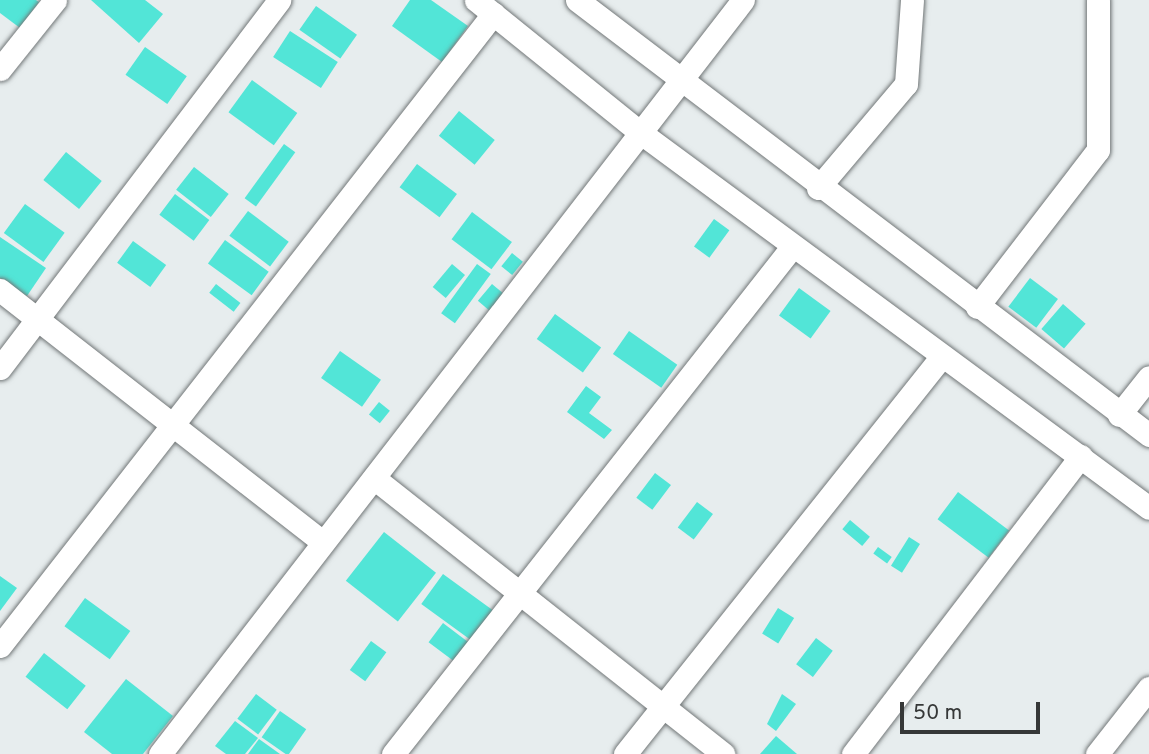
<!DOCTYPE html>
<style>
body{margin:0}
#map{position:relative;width:1149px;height:754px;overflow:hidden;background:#e7edee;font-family:Overpass,sans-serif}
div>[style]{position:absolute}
.building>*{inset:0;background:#52e5d7;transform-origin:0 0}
.roads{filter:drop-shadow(0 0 2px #727778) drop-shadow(0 0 2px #727778)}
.minor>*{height:23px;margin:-11.5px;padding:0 11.5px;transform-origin:11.5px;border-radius:11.5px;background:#fff}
span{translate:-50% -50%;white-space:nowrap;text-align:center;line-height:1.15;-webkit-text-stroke:5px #e7edee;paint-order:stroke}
.scale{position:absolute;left:900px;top:702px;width:140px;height:32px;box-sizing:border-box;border:4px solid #363838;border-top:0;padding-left:9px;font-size:21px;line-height:24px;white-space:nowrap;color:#363838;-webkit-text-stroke:5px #e7edee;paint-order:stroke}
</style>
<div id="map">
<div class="building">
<div style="clip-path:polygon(0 0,36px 0,39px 2px,20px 28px,0 13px)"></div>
<div style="clip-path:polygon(91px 0,145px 0,163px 14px,139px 43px)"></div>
<div style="clip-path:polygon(410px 0,431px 0,468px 26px,442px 62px,392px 26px)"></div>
<div style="left:316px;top:6px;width:50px;height:29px;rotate:35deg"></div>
<div style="left:290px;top:31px;width:57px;height:31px;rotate:33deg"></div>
<div style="left:145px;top:47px;width:51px;height:34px;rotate:35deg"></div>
<div style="left:252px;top:80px;width:56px;height:40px;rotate:36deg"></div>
<div style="left:459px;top:111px;width:46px;height:32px;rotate:39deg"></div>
<div style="left:284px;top:144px;width:14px;height:67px;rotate:36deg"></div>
<div style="left:66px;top:152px;width:46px;height:36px;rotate:39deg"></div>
<div style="left:417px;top:164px;width:50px;height:29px;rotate:37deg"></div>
<div style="left:194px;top:167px;width:44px;height:29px;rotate:38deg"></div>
<div style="left:175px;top:194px;width:43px;height:26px;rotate:37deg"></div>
<div style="left:25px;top:204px;width:49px;height:36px;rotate:36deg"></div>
<div style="left:248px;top:211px;width:51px;height:31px;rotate:37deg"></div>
<div style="left:472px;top:212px;width:50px;height:34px;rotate:37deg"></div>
<div style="left:714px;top:219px;width:19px;height:34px;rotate:36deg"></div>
<div style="clip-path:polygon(0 237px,46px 268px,27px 296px,0 278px)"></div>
<div style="left:225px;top:240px;width:54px;height:29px;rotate:36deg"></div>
<div style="left:133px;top:241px;width:41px;height:27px;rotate:36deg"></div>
<div style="left:512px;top:253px;width:14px;height:17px;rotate:39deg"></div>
<div style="left:452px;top:264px;width:17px;height:30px;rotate:40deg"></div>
<div style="left:477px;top:264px;width:17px;height:61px;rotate:36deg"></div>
<div style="left:1030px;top:278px;width:35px;height:36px;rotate:37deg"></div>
<div style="left:216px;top:284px;width:31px;height:11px;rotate:38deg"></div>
<div style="left:492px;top:284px;width:16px;height:22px;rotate:40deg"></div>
<div style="left:799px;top:288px;width:39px;height:34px;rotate:36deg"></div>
<div style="left:1063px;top:304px;width:30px;height:33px;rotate:41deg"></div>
<div style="left:555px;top:314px;width:57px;height:31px;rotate:36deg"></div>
<div style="left:629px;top:331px;width:59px;height:28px;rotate:35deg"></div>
<div style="left:340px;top:351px;width:50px;height:33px;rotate:35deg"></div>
<div style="clip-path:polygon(586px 386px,601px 397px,589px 413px,612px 430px,604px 439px,567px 412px)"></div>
<div style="left:379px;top:402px;width:14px;height:16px;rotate:39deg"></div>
<div style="left:655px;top:473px;width:20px;height:31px;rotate:37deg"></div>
<div style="left:958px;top:492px;width:64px;height:34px;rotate:37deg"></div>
<div style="left:697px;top:502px;width:20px;height:32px;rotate:37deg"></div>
<div style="left:850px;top:520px;width:26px;height:12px;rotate:40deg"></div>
<div style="left:384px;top:532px;width:66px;height:62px;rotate:38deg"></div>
<div style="left:909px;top:537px;width:13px;height:34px;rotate:32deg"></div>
<div style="left:878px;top:547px;width:17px;height:8px;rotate:36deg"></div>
<div style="left:443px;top:574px;width:65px;height:37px;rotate:36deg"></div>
<div style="clip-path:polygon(0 576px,17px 588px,0 611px)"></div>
<div style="left:85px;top:598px;width:56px;height:35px;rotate:36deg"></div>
<div style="left:778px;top:608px;width:19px;height:30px;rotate:32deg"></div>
<div style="left:443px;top:623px;width:31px;height:24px;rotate:37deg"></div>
<div style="left:816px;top:638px;width:21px;height:33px;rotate:37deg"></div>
<div style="left:371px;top:641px;width:19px;height:36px;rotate:36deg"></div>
<div style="left:44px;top:653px;width:53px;height:30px;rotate:38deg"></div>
<div style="clip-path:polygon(126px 679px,173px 716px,143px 754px,112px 754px,84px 732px)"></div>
<div style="left:256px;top:694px;width:26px;height:31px;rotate:37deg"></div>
<div style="clip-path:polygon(782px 694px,796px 704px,776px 731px,767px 724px)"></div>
<div style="left:280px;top:711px;width:32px;height:32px;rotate:35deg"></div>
<div style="clip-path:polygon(235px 721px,258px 738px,245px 754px,226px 754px,215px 746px)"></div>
<div style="clip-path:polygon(776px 736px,797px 754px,760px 754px)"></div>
<div style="clip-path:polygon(259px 739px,280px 754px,248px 754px)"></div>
</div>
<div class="roads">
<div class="minor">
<div style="left:476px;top:0;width:212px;rotate:38.9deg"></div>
<div style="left:641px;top:133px;width:631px;rotate:36.43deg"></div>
<div style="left:577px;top:0;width:719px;rotate:37.25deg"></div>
<div style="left:0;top:69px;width:88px;rotate:-51.4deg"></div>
<div style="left:818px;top:188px;width:136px;rotate:-49.8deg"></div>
<div style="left:906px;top:84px;width:84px;rotate:-85.9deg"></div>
<div style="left:0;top:290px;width:409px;rotate:38deg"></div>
<div style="left:977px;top:307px;width:198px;rotate:-52.4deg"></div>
<div style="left:1098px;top:150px;width:150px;rotate:-90deg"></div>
<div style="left:0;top:368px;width:462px;rotate:-52.8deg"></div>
<div style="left:1119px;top:415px;width:48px;rotate:-51.7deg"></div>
<div style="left:374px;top:478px;width:445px;rotate:38.3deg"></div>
<div style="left:0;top:646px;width:802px;rotate:-52.04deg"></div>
<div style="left:160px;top:754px;width:953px;rotate:-52.29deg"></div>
<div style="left:393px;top:754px;width:645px;rotate:-51.8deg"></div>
<div style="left:625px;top:754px;width:509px;rotate:-51.46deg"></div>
<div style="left:853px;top:754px;width:375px;rotate:-52.6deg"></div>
<div style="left:1097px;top:754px;width:84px;rotate:-51.8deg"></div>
</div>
</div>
<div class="scale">50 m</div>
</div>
